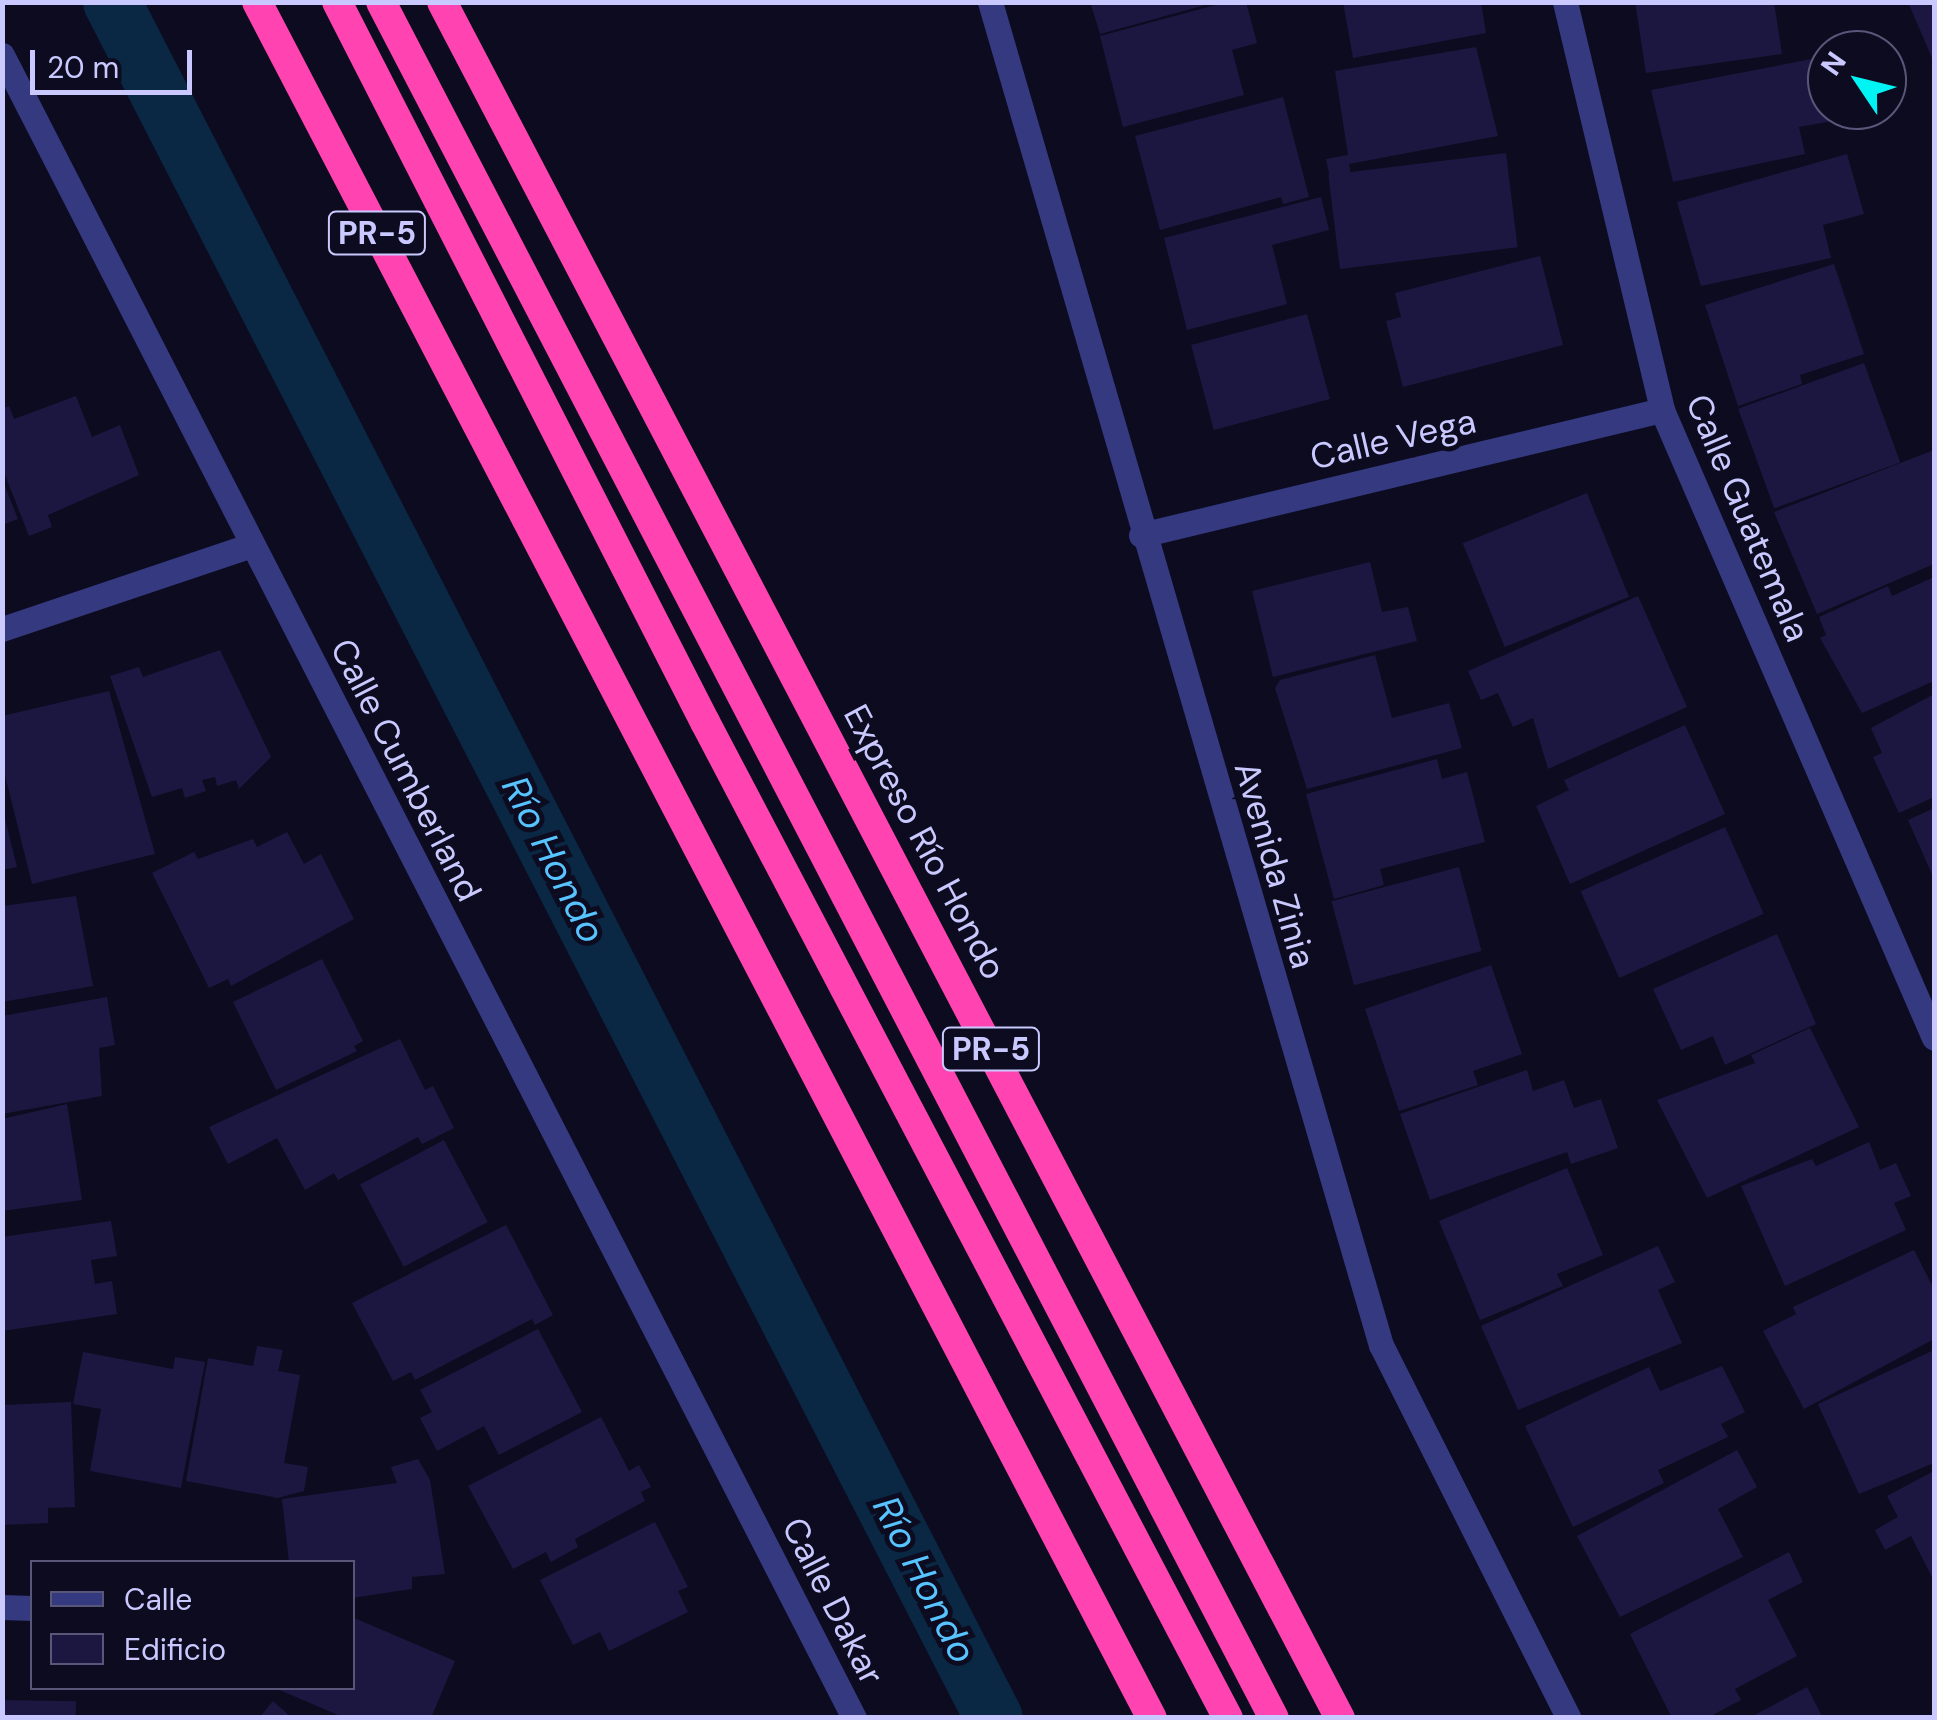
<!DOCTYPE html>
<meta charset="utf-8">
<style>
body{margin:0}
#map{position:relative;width:1937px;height:1720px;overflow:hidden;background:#0d0b1f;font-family:"DM Sans",sans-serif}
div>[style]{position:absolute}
.canal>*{height:58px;margin:-29px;padding:0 29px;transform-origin:29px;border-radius:29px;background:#0a2744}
.building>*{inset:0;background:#1b1740;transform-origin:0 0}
.minor>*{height:25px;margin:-12.5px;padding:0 12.5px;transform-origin:12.5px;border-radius:12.5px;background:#343980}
.highway>*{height:30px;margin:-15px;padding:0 15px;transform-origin:15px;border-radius:15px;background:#ff44b1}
span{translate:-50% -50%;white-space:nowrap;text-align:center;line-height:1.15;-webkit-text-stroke:10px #0d0b1f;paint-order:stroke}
.shield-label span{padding:2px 8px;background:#0d0b1f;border:2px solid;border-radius:8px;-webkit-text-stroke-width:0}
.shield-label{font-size:32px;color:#c9c9ff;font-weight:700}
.street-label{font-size:35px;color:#c9c9ff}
.water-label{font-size:38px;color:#57c3ff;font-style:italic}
.frame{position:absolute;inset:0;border:5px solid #c9c9ff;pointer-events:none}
.legend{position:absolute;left:30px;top:1560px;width:325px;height:130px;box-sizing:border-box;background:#0d0b1f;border:2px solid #585779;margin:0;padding:12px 18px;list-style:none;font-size:30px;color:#c9c9ff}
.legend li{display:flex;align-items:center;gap:20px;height:50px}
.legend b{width:50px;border:2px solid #585779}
.north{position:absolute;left:1807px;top:30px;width:100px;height:100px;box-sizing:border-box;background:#0d0b1f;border:2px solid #585779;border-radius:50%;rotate:305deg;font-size:28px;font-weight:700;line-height:40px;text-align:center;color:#c9c9ff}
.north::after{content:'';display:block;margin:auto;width:35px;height:45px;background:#00f4f3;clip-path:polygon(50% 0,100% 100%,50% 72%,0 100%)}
.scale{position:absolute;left:30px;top:50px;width:162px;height:45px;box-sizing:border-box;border:5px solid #c9c9ff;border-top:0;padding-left:12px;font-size:30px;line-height:35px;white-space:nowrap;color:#c9c9ff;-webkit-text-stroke:8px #0d0b1f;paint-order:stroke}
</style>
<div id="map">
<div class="canal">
<div style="left:112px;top:2px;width:1929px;rotate:62.8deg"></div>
</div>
<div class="building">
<div style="clip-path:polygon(1090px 2px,1209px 2px,1209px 4px,1100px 34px)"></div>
<div style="clip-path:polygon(1227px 2px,1246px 2px,1257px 43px,1232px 50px,1244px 95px,1123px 127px,1100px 36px)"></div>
<div style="clip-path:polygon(1343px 2px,1481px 2px,1486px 33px,1353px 58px)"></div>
<div style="clip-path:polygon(1635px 2px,1774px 2px,1782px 54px,1646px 73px)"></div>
<div style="clip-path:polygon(1908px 2px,1934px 2px,1934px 63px)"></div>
<div style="clip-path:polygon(1476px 47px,1498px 136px,1349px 164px,1352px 180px,1331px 184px,1326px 159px,1348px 155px,1335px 71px)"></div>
<div style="clip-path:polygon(1817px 58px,1820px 71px,1827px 69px,1833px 121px,1799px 127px,1805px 154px,1673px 182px,1651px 90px)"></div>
<div style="clip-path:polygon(1283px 97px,1309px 197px,1283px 204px,1281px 197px,1160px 230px,1135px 136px)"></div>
<div style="left:1506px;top:153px;width:95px;height:179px;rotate:83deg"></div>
<div style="clip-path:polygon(1847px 154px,1864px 214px,1823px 225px,1831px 258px,1701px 286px,1677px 202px)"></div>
<div style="clip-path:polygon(1321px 197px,1329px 230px,1272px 245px,1287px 304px,1187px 330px,1164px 238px)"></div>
<div style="clip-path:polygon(1540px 256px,1563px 345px,1403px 387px,1386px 321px,1401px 317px,1395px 293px)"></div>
<div style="clip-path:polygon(1834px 264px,1864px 354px,1800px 375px,1802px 384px,1738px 406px,1705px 305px)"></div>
<div style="left:1307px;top:314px;width:88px;height:120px;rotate:75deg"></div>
<div style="left:1864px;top:363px;width:106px;height:134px;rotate:70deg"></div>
<div style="clip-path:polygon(76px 396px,92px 437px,120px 425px,139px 475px,48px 515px,52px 527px,29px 536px,2px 467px,2px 409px,9px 406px,14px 419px)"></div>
<div style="clip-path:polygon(1934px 450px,1934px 564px,1817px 614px,1774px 512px)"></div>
<div style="clip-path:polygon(2px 479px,18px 519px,2px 525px)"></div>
<div style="left:1587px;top:493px;width:112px;height:134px;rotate:68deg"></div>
<div style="clip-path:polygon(1370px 562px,1382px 612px,1408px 607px,1417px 641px,1273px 677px,1252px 591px)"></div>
<div style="clip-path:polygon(1934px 577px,1934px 681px,1862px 713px,1820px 638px,1826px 635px,1819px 617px,1888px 586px,1892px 596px)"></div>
<div style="clip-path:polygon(1638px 596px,1687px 707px,1548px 769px,1533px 718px,1513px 727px,1498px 693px,1481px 700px,1468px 671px)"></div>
<div style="clip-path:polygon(220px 650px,271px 757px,239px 789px,236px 780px,217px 786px,215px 777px,202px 780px,206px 791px,185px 798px,182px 788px,152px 797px,110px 676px,139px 667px,143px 677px)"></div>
<div style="clip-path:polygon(1375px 655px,1392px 718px,1449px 703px,1462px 748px,1307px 789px,1275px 688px,1280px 680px)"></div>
<div style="clip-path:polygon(109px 691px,155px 854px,32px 884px,2px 763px,2px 716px)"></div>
<div style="clip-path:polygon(1934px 694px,1934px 797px,1899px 813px,1873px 757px,1882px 753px,1871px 728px)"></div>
<div style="clip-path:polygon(1685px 725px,1725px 814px,1570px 884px,1536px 806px,1569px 790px,1564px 780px)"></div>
<div style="clip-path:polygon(1437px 759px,1442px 779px,1467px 772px,1485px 842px,1380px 869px,1384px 885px,1334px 899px,1306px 794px)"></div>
<div style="clip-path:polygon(2px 807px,17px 867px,2px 870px)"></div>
<div style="clip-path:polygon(1934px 808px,1934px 879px,1908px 820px)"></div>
<div style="left:1725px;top:827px;width:95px;height:158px;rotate:66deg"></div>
<div style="clip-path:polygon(287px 832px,304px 864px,321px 854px,354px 919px,231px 986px,228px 979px,209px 988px,152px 873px,194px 852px,198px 859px,253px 839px,257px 847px)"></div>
<div style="left:1459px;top:867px;width:87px;height:132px;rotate:75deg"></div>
<div style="clip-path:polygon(76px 896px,93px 986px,2px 1002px,2px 906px)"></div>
<div style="clip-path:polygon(1777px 934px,1816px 1024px,1725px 1065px,1713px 1036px,1681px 1050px,1653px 989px)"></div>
<div style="clip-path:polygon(322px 959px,363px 1041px,354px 1046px,357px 1051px,276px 1090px,233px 1002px)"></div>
<div style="clip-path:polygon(1491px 965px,1522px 1054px,1473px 1071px,1478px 1085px,1399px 1111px,1365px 1009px)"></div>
<div style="clip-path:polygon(107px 997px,115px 1045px,99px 1048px,102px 1096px,2px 1114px,2px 1016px)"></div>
<div style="clip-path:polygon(1810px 1028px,1859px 1127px,1707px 1198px,1657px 1100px,1755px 1063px,1751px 1055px)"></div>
<div style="clip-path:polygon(400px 1039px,425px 1090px,433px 1086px,454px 1128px,422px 1144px,418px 1137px,338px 1180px,334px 1173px,305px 1190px,277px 1138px,228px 1164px,209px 1127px)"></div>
<div style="clip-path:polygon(1527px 1070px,1533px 1091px,1564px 1080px,1574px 1108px,1601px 1099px,1618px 1148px,1571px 1164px,1567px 1152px,1430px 1200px,1400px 1114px)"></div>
<div style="clip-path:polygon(67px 1104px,82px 1200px,2px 1211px,2px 1119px)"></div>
<div style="left:444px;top:1140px;width:93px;height:95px;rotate:62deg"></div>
<div style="clip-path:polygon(1869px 1142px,1880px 1170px,1896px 1163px,1911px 1196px,1894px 1203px,1906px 1230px,1785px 1286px,1741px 1186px,1812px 1159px,1816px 1166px)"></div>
<div style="clip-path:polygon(1567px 1168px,1603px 1255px,1557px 1274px,1563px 1286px,1480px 1320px,1439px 1221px)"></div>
<div style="clip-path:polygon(111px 1221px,117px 1256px,91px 1260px,95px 1284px,112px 1281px,117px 1314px,2px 1331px,2px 1237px)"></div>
<div style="clip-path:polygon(506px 1225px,553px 1315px,535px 1325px,532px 1319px,415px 1380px,411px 1372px,393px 1381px,352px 1303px)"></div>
<div style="clip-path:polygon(1658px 1246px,1675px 1282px,1658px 1290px,1682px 1343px,1518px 1410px,1481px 1326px)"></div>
<div style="clip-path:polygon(1914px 1250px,1934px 1289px,1934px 1339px,1804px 1409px,1763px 1331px,1796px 1314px,1793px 1307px)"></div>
<div style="clip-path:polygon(538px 1329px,582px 1412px,499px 1455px,484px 1426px,437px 1451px,420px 1418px,432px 1412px,420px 1390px)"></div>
<div style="clip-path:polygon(257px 1346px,283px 1350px,278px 1371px,300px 1375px,284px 1463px,308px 1467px,304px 1491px,278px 1498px,186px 1481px,208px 1358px,253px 1366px)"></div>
<div style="clip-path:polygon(1934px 1350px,1934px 1463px,1859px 1494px,1818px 1404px)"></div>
<div style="clip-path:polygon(83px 1352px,173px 1369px,175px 1357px,205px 1362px,181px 1488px,90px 1471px,101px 1409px,73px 1404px)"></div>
<div style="clip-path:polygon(1722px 1366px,1745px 1412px,1721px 1424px,1728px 1437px,1658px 1470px,1664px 1483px,1573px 1527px,1525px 1426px,1649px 1367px,1660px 1391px)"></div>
<div style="clip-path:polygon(71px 1402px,75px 1507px,48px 1508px,48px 1523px,2px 1525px,2px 1405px)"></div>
<div style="clip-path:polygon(601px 1417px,629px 1471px,639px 1465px,651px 1487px,641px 1492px,645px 1501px,575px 1539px,578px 1547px,551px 1562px,546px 1552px,513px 1569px,468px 1486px)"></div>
<div style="clip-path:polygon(1737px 1450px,1757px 1487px,1718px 1509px,1743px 1557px,1620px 1617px,1577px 1536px)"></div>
<div style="clip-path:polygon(418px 1459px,430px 1480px,445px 1574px,412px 1577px,412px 1589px,352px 1598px,352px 1562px,289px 1562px,282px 1499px,397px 1483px,391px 1467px)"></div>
<div style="clip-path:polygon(1934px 1471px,1934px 1581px,1911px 1536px,1885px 1550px,1875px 1530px,1898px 1517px,1887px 1496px)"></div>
<div style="clip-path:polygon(655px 1522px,688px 1587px,678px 1591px,688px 1612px,609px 1651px,600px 1632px,573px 1645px,540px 1580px)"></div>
<div style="clip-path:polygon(1789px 1552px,1803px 1582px,1768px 1600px,1797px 1656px,1735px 1689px,1741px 1700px,1707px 1718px,1672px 1718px,1630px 1634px)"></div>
<div style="clip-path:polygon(352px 1617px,455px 1661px,431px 1718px,345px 1718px,275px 1688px,352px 1688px)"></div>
<div style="clip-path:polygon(1807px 1687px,1823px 1718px,1749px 1718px)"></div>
<div style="left:2px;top:1700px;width:74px;height:18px;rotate:1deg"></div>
<div style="clip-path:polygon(273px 1701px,292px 1718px,259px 1718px)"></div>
</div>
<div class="minor">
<div style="left:990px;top:2px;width:1399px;rotate:73.77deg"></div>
<div style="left:1381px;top:1345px;width:418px;rotate:63.3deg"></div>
<div style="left:1565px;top:2px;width:419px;rotate:76.6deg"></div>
<div style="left:1662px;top:410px;width:684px;rotate:66.58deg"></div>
<div style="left:2px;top:55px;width:1869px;rotate:62.87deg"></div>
<div style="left:1141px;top:535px;width:536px;rotate:-13.49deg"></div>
<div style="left:2px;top:629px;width:263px;rotate:-18.6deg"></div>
<div style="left:2px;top:1607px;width:30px;rotate:2deg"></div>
</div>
<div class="highway">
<div style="left:257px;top:2px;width:1935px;rotate:62.46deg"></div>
<div style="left:337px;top:2px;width:809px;rotate:62.93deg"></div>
<div style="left:705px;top:722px;width:1125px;rotate:62.3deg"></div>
<div style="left:381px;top:2px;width:1934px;rotate:62.51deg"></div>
<div style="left:442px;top:2px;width:1937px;rotate:62.38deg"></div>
</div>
<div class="shield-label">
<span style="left:377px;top:233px">PR-5</span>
<span style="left:991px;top:1049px">PR-5</span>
</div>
<div class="street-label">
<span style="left:1393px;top:439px;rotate:-13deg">Calle Vega</span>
<span style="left:1748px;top:518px;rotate:67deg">Calle Guatemala</span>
<span style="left:406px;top:770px;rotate:63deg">Calle Cumberland</span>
<span style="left:925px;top:842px;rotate:62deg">Expreso Río Hondo</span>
<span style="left:1275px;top:865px;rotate:74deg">Avenida Zinia</span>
<span style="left:833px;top:1601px;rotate:63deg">Calle Dakar</span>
</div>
<div class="water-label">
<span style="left:553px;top:860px;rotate:63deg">Río Hondo</span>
<span style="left:924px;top:1580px;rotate:63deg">Río Hondo</span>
</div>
<div class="frame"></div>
<ul class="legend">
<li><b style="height:12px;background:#343980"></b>Calle</li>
<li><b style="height:28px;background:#1b1740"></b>Edificio</li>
</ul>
<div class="north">N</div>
<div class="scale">20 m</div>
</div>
